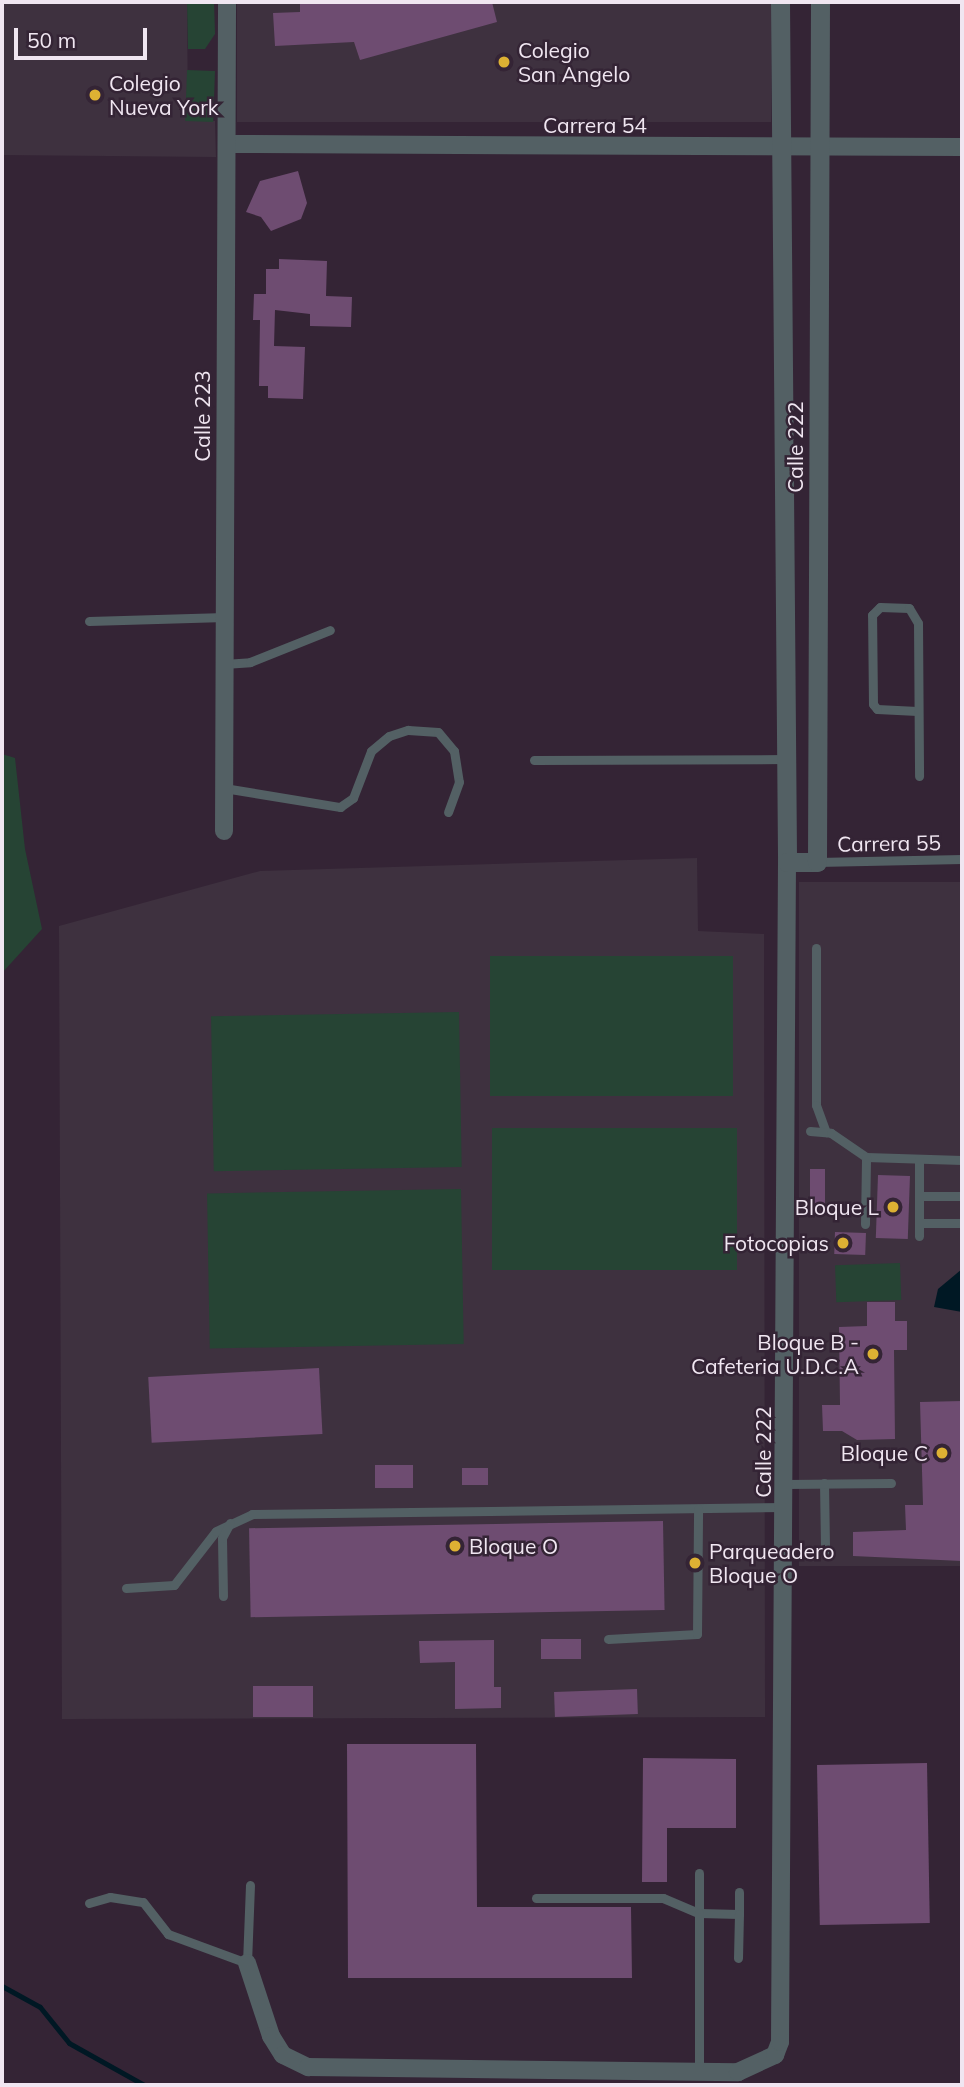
<!DOCTYPE html>
<style>
body{margin:0}
#map{position:relative;width:964px;height:2087px;overflow:hidden;background:#342435;font-family:Mulish,sans-serif}
div>[style]{position:absolute}
.education>*{inset:0;background:#3e313f;transform-origin:0 0}
.green>*{inset:0;background:#264434;transform-origin:0 0}
.water>*{inset:0;background:#001824}
.stream>*{height:5px;margin:-2.5px;padding:0 2.5px;transform-origin:2.5px;border-radius:2.5px;background:#001824}
.building>*{inset:0;background:#6e4c71;transform-origin:0 0}
.service>*{height:9px;margin:-4.5px;padding:0 4.5px;transform-origin:4.5px;border-radius:4.5px;background:#536064}
.minor>*{height:18px;margin:-9px;padding:0 9px;transform-origin:9px;border-radius:9px;background:#536064}
.tertiary>*{height:19px;margin:-9.5px;padding:0 9.5px;transform-origin:9.5px;border-radius:9.5px;background:#536064}
.dots>*{width:19px;height:19px;translate:-50% -50%;box-sizing:border-box;border:4px solid #342435;border-radius:50%}
span{translate:-50% -50%;white-space:nowrap;text-align:center;line-height:1.15;-webkit-text-stroke:5px #342435;paint-order:stroke}
.poi-label{font-size:21px;color:#f0e6f1}
.left{translate:0 -50%;text-align:left}
.right{translate:-100% -50%;text-align:right}
.street-label{font-size:21px;color:#f0e6f1}
.frame{position:absolute;inset:0;border:4px solid #f0e6f1;pointer-events:none}
.scale{position:absolute;left:14px;top:28px;width:133px;height:32px;box-sizing:border-box;border:4px solid #f0e6f1;border-top:0;padding-left:9px;font-size:21px;line-height:24px;white-space:nowrap;color:#f0e6f1;-webkit-text-stroke:5px #342435;paint-order:stroke}
</style>
<div id="map">
<div class="education">
<div style="clip-path:polygon(2px 2px,187px 2px,188px 120px,215px 121px,216px 157px,2px 155px)"></div>
<div style="left:237px;top:2px;width:534px;height:120px"></div>
<div style="clip-path:polygon(697px 858px,698px 931px,764px 934px,765px 1717px,62px 1719px,59px 926px,260px 871px)"></div>
<div style="left:962px;top:882px;width:684px;height:163px;rotate:90deg"></div>
</div>
<div class="green">
<div style="clip-path:polygon(187px 2px,214px 2px,215px 34px,205px 49px,188px 49px)"></div>
<div style="left:187px;top:70px;width:28px;height:51px;rotate:2deg"></div>
<div style="clip-path:polygon(2px 754px,15px 758px,25px 849px,42px 929px,2px 973px)"></div>
<div style="left:490px;top:956px;width:243px;height:140px"></div>
<div style="left:459px;top:1012px;width:155px;height:248px;rotate:89deg"></div>
<div style="left:737px;top:1128px;width:142px;height:245px;rotate:90deg"></div>
<div style="left:461px;top:1189px;width:155px;height:254px;rotate:89deg"></div>
<div style="left:900px;top:1263px;width:37px;height:65px;rotate:88deg"></div>
</div>
<div class="water">
<div style="clip-path:polygon(962px 1269px,962px 1312px,934px 1307px,938px 1289px)"></div>
</div>
<div class="stream">
<div style="left:2px;top:1986px;width:43px;rotate:28.9deg"></div>
<div style="left:40px;top:2007px;width:46px;rotate:51.1deg"></div>
<div style="left:69px;top:2043px;width:86px;rotate:29.2deg"></div>
</div>
<div class="building">
<div style="clip-path:polygon(300px 2px,492px 2px,497px 22px,360px 60px,354px 42px,275px 46px,273px 13px,300px 12px)"></div>
<div style="clip-path:polygon(298px 171px,307px 203px,301px 219px,271px 231px,261px 217px,246px 212px,260px 181px)"></div>
<div style="clip-path:polygon(279px 259px,327px 261px,326px 296px,352px 297px,351px 327px,310px 326px,310px 314px,275px 310px,274px 346px,305px 347px,303px 399px,268px 398px,268px 386px,259px 386px,260px 320px,253px 320px,254px 294px,266px 294px,266px 269px,279px 269px)"></div>
<div style="left:810px;top:1169px;width:15px;height:38px"></div>
<div style="left:878px;top:1175px;width:32px;height:63px;rotate:2deg"></div>
<div style="left:835px;top:1232px;width:31px;height:22px;rotate:2deg"></div>
<div style="clip-path:polygon(867px 1302px,895px 1302px,895px 1321px,907px 1321px,907px 1350px,894px 1350px,895px 1439px,857px 1440px,842px 1431px,823px 1431px,822px 1405px,840px 1405px,839px 1327px,867px 1326px)"></div>
<div style="left:319px;top:1368px;width:66px;height:171px;rotate:87deg"></div>
<div style="clip-path:polygon(962px 1401px,962px 1561px,853px 1556px,853px 1532px,906px 1530px,905px 1505px,923px 1505px,920px 1402px)"></div>
<div style="left:375px;top:1465px;width:38px;height:23px"></div>
<div style="left:488px;top:1468px;width:17px;height:26px;rotate:90deg"></div>
<div style="left:663px;top:1521px;width:89px;height:414px;rotate:89deg"></div>
<div style="left:541px;top:1639px;width:40px;height:20px"></div>
<div style="clip-path:polygon(494px 1640px,494px 1687px,501px 1687px,501px 1708px,455px 1709px,455px 1662px,420px 1663px,419px 1641px)"></div>
<div style="left:253px;top:1686px;width:60px;height:31px"></div>
<div style="left:637px;top:1689px;width:25px;height:83px;rotate:88deg"></div>
<div style="clip-path:polygon(347px 1744px,476px 1744px,477px 1907px,631px 1907px,632px 1978px,348px 1978px)"></div>
<div style="clip-path:polygon(643px 1758px,736px 1759px,736px 1828px,667px 1828px,667px 1882px,642px 1882px)"></div>
<div style="left:927px;top:1763px;width:160px;height:110px;rotate:89deg"></div>
</div>
<div class="service">
<div style="left:89px;top:621px;width:136px;rotate:-1.7deg"></div>
<div style="left:224px;top:664px;width:26px;rotate:-4deg"></div>
<div style="left:250px;top:662px;width:86px;rotate:-21.8deg"></div>
<div style="left:917px;top:711px;width:40px;rotate:-177.1deg"></div>
<div style="left:877px;top:709px;width:6px;rotate:-129deg"></div>
<div style="left:873px;top:704px;width:89px;rotate:-90.6deg"></div>
<div style="left:872px;top:615px;width:11px;rotate:-45deg"></div>
<div style="left:880px;top:607px;width:29px;rotate:2deg"></div>
<div style="left:909px;top:608px;width:17px;rotate:59deg"></div>
<div style="left:918px;top:623px;width:153px;rotate:89.6deg"></div>
<div style="left:534px;top:760px;width:251px;rotate:-0.2deg"></div>
<div style="left:224px;top:788px;width:118px;rotate:9.3deg"></div>
<div style="left:340px;top:807px;width:16px;rotate:-35deg"></div>
<div style="left:353px;top:798px;width:50px;rotate:-69deg"></div>
<div style="left:371px;top:751px;width:23px;rotate:-40deg"></div>
<div style="left:389px;top:736px;width:20px;rotate:-18deg"></div>
<div style="left:408px;top:730px;width:30px;rotate:4deg"></div>
<div style="left:438px;top:732px;width:25px;rotate:50deg"></div>
<div style="left:454px;top:751px;width:31px;rotate:81deg"></div>
<div style="left:459px;top:782px;width:32px;rotate:110deg"></div>
<div style="left:817px;top:862px;width:145px;rotate:-1.2deg"></div>
<div style="left:816px;top:948px;width:157px;rotate:90deg"></div>
<div style="left:816px;top:1105px;width:29px;rotate:70deg"></div>
<div style="left:810px;top:1131px;width:21px;rotate:5deg"></div>
<div style="left:831px;top:1133px;width:42px;rotate:34.4deg"></div>
<div style="left:866px;top:1157px;width:96px;rotate:1.8deg"></div>
<div style="left:919px;top:1196px;width:43px"></div>
<div style="left:919px;top:1223px;width:43px"></div>
<div style="left:865px;top:1224px;width:67px;rotate:-89.1deg"></div>
<div style="left:919px;top:1236px;width:77px;rotate:-90deg"></div>
<div style="left:824px;top:1483px;width:67px;rotate:89.1deg"></div>
<div style="left:786px;top:1484px;width:105px;rotate:-0.5deg"></div>
<div style="left:126px;top:1588px;width:48px;rotate:-3.6deg"></div>
<div style="left:174px;top:1585px;width:68px;rotate:-52.1deg"></div>
<div style="left:216px;top:1531px;width:40px;rotate:-25deg"></div>
<div style="left:252px;top:1514px;width:532px;rotate:-0.75deg"></div>
<div style="left:223px;top:1596px;width:58px;rotate:-91deg"></div>
<div style="left:222px;top:1538px;width:17px;rotate:-62deg"></div>
<div style="left:608px;top:1639px;width:89px;rotate:-3.2deg"></div>
<div style="left:697px;top:1634px;width:125px;rotate:-89.5deg"></div>
<div style="left:699px;top:1873px;width:40px;rotate:90deg"></div>
<div style="left:699px;top:1913px;width:40px;rotate:1.4deg"></div>
<div style="left:739px;top:1914px;width:22px;rotate:-90deg"></div>
<div style="left:536px;top:1898px;width:127px"></div>
<div style="left:663px;top:1898px;width:39px;rotate:23deg"></div>
<div style="left:699px;top:1913px;width:159px;rotate:90deg"></div>
<div style="left:89px;top:1903px;width:22px;rotate:-16deg"></div>
<div style="left:110px;top:1897px;width:33px;rotate:9deg"></div>
<div style="left:143px;top:1902px;width:41px;rotate:52deg"></div>
<div style="left:168px;top:1934px;width:84px;rotate:20.2deg"></div>
<div style="left:247px;top:1963px;width:78px;rotate:-87.8deg"></div>
<div style="left:738px;top:1958px;width:44px;rotate:-88.7deg"></div>
</div>
<div class="minor">
<div style="left:227px;top:144px;width:735px;rotate:0.23deg"></div>
<div style="left:224px;top:831px;width:829px;rotate:-89.79deg"></div>
<div style="left:247px;top:1963px;width:77px;rotate:71.8deg"></div>
<div style="left:271px;top:2036px;width:22px;rotate:58deg"></div>
<div style="left:283px;top:2055px;width:28px;rotate:26deg"></div>
<div style="left:308px;top:2067px;width:430px;rotate:0.7deg"></div>
<div style="left:738px;top:2072px;width:41px;rotate:-24.7deg"></div>
<div style="left:775px;top:2055px;width:14px;rotate:-69deg"></div>
<div style="left:780px;top:2042px;width:1180px;rotate:-89.66deg"></div>
</div>
<div class="tertiary">
<div style="left:780px;top:2px;width:860px;rotate:89.53deg"></div>
<div style="left:787px;top:862px;width:30px"></div>
<div style="left:817px;top:862px;width:860px;rotate:-89.8deg"></div>
</div>
<div class="dots">
<div style="left:504px;top:62px;background:#ddb133"></div>
<div style="left:95px;top:95px;background:#ddb133"></div>
<div style="left:893px;top:1207px;background:#ddb133"></div>
<div style="left:843px;top:1243px;background:#ddb133"></div>
<div style="left:873px;top:1354px;background:#ddb133"></div>
<div style="left:942px;top:1453px;background:#ddb133"></div>
<div style="left:455px;top:1546px;background:#ddb133"></div>
<div style="left:695px;top:1563px;background:#ddb133"></div>
</div>
<div class="poi-label">
<span class="left" style="left:518px;top:62px">Colegio<br>San Angelo</span>
<span class="left" style="left:109px;top:95px">Colegio<br>Nueva York</span>
<span class="right" style="left:879px;top:1207px">Bloque L</span>
<span class="right" style="left:829px;top:1243px">Fotocopias</span>
<span class="right" style="left:859px;top:1354px">Bloque B -<br>Cafeteria U.D.C.A</span>
<span class="right" style="left:928px;top:1453px">Bloque C</span>
<span class="left" style="left:469px;top:1546px">Bloque O</span>
<span class="left" style="left:709px;top:1563px">Parqueadero<br>Bloque O</span>
</div>
<div class="street-label">
<span style="left:595px;top:125px">Carrera 54</span>
<span style="left:202px;top:416px;rotate:-90deg">Calle 223</span>
<span style="left:795px;top:447px;rotate:-90deg">Calle 222</span>
<span style="left:889px;top:843px;rotate:-1deg">Carrera 55</span>
<span style="left:763px;top:1452px;rotate:-90deg">Calle 222</span>
</div>
<div class="frame"></div>
<div class="scale">50 m</div>
</div>
